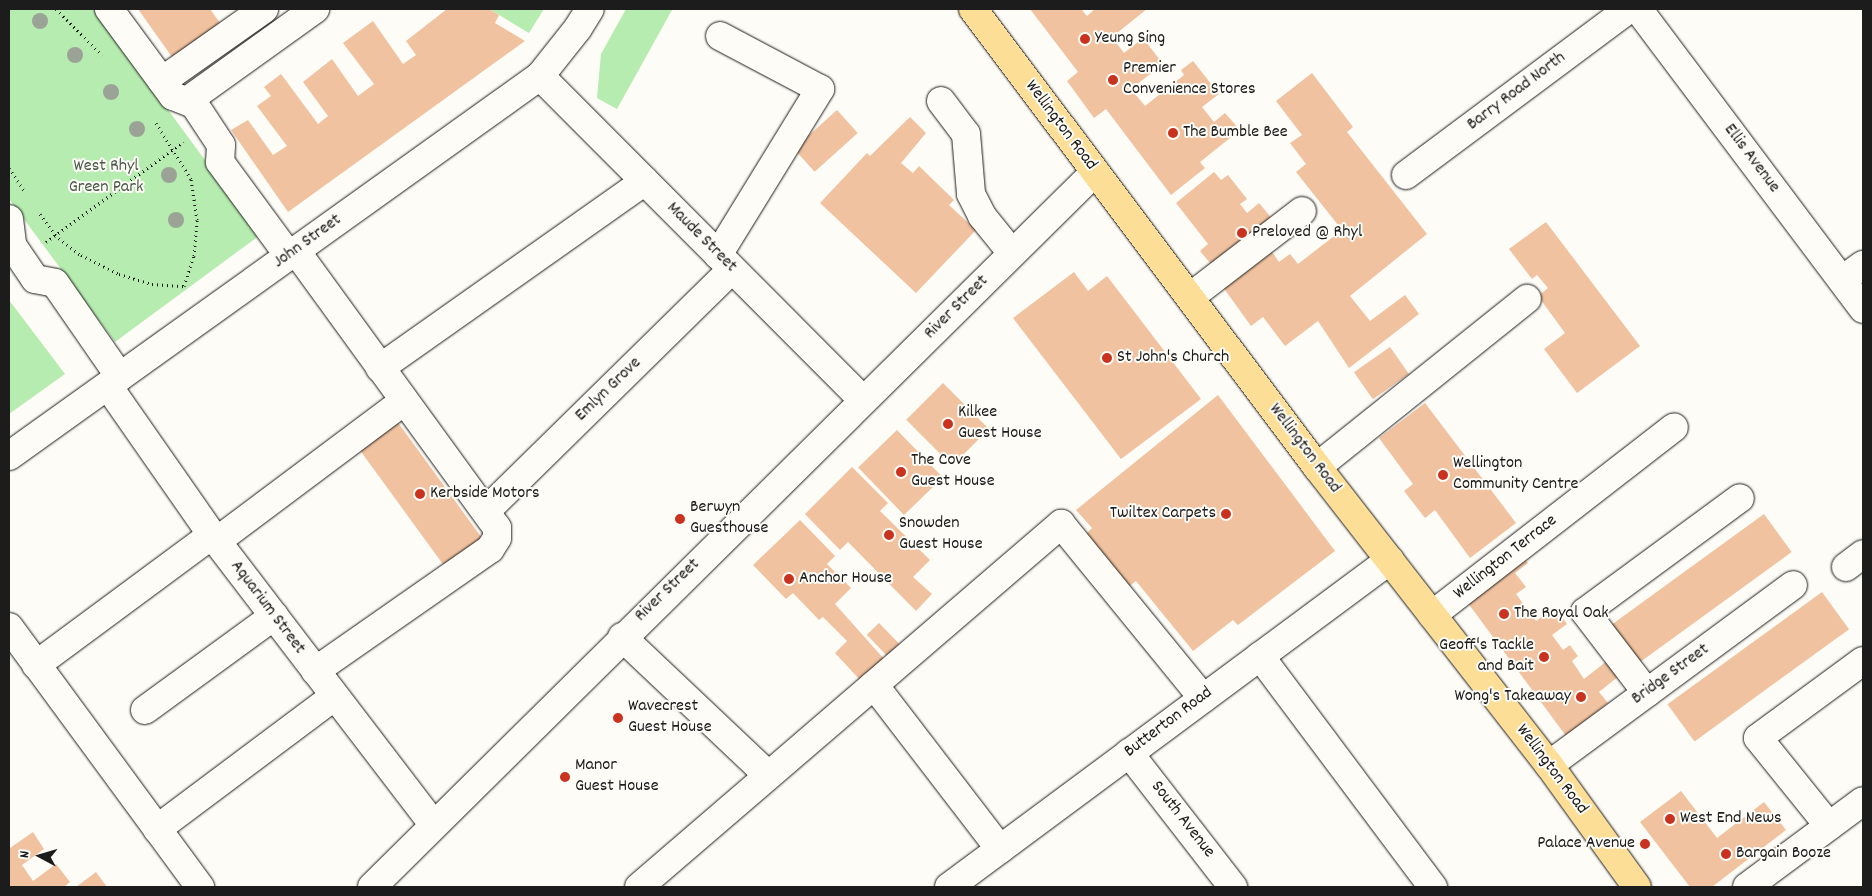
<!DOCTYPE html>
<style>
body{margin:0}
#map{position:relative;width:1872px;height:896px;overflow:hidden;background:#fdfcf7;font-family:Dekko,sans-serif}
div>[style]{position:absolute}
.green>*{inset:0;background:#b6ecaf}
.building>*{inset:0;background:#f0c29f;transform-origin:0 0}
.path>*{height:3px;margin-top:-1.5px;transform-origin:0;background:repeating-linear-gradient(90deg,#1c1c1c 0 1px,transparent 0 5px)}
.roads{filter:drop-shadow(0 0 1px #1c1c1c) drop-shadow(0 0 1px #1c1c1c)}
.minor>*{height:28px;margin:-14px;padding:0 14px;transform-origin:14px;border-radius:14px;background:#fdfcf7}
.major>*{height:28px;margin:-14px;padding:0 14px;transform-origin:14px;border-radius:14px;background:#fcde96}
.trees>*{width:16px;height:16px;margin:-8px;border-radius:50%;background:#9ba397}
.dots>*{width:14px;height:14px;translate:-50% -50%;box-sizing:border-box;border:2px solid #fdfcf7;border-radius:50%}
span{translate:-50% -50%;white-space:nowrap;text-align:center;line-height:1.15;-webkit-text-stroke:4px #fdfcf7;paint-order:stroke}
.poi-label{font-size:18px;color:#1c1c1c}
.left{translate:0 -50%;text-align:left}
.right{translate:-100% -50%;text-align:right}
.street-label{font-size:18px;color:#1c1c1c}
.park-label{font-size:18px;color:#4a5a48}
.frame{position:absolute;inset:0;border:10px solid #1c1c1c;pointer-events:none}
.north{position:absolute;left:15px;top:831px;width:50px;height:50px;-webkit-text-stroke:4px #fdfcf7;paint-order:stroke;rotate:276deg;font-size:14px;font-weight:700;line-height:20px;text-align:center;color:#1c1c1c}
.north::after{content:'';display:block;margin:auto;width:18px;height:22px;background:#1c1c1c;clip-path:polygon(50% 0,100% 100%,50% 72%,0 100%)}
</style>
<div id="map">
<div class="green">
<div style="clip-path:polygon(9px 9px,94px 9px,260px 235px,115px 342px,9px 199px)"></div>
<div style="clip-path:polygon(489px 9px,544px 9px,529px 33px)"></div>
<div style="clip-path:polygon(626px 9px,672px 10px,617px 109px,597px 98px,601px 54px)"></div>
<div style="clip-path:polygon(9px 300px,65px 374px,9px 414px)"></div>
</div>
<div class="building">
<div style="clip-path:polygon(138px 9px,210px 9px,220px 23px,172px 57px)"></div>
<div style="clip-path:polygon(447px 9px,489px 9px,499px 15px,495px 23px,525px 41px,288px 212px,231px 130px,248px 120px,273px 155px,287px 146px,257px 106px,271px 96px,264px 87px,281px 74px,318px 124px,328px 116px,303px 82px,332px 59px,358px 96px,374px 84px,343px 43px,373px 21px,403px 64px,416px 55px,406px 41px)"></div>
<div style="clip-path:polygon(1030px 9px,1081px 9px,1087px 16px,1095px 9px,1147px 9px,1112px 37px,1124px 53px,1143px 38px,1163px 64px,1131px 89px,1145px 106px,1184px 75px,1181px 70px,1193px 61px,1219px 94px,1202px 107px,1214px 122px,1225px 113px,1240px 130px,1200px 162px,1205px 168px,1171px 195px,1106px 109px,1094px 118px,1067px 81px,1078px 72px)"></div>
<div style="clip-path:polygon(1312px 73px,1353px 127px,1347px 132px,1427px 234px,1350px 296px,1370px 321px,1405px 295px,1419px 314px,1349px 368px,1318px 321px,1285px 346px,1263px 317px,1251px 326px,1220px 283px,1268px 246px,1279px 262px,1290px 254px,1298px 264px,1342px 230px,1296px 172px,1306px 164px,1290px 143px,1302px 135px,1276px 101px)"></div>
<div style="left:837px;top:110px;width:31px;height:58px;rotate:48deg"></div>
<div style="clip-path:polygon(910px 117px,926px 133px,901px 163px,913px 173px,919px 166px,954px 200px,949px 205px,976px 230px,916px 293px,820px 203px,867px 153px,870px 156px)"></div>
<div style="clip-path:polygon(1214px 172px,1221px 180px,1228px 175px,1247px 199px,1240px 204px,1247px 213px,1259px 203px,1275px 222px,1216px 270px,1200px 251px,1208px 244px,1176px 203px)"></div>
<div style="clip-path:polygon(1546px 222px,1640px 346px,1577px 393px,1544px 349px,1565px 333px,1538px 296px,1548px 288px,1537px 275px,1532px 279px,1509px 249px)"></div>
<div style="clip-path:polygon(1074px 272px,1088px 291px,1107px 276px,1201px 399px,1121px 459px,1013px 318px)"></div>
<div style="left:1390px;top:347px;width:33px;height:44px;rotate:55deg"></div>
<div style="left:943px;top:383px;width:65px;height:52px;rotate:45deg"></div>
<div style="clip-path:polygon(1218px 395px,1335px 551px,1238px 625px,1233px 620px,1193px 651px,1136px 581px,1127px 588px,1083px 537px,1092px 528px,1076px 510px)"></div>
<div style="clip-path:polygon(1425px 403px,1516px 523px,1470px 558px,1435px 510px,1425px 518px,1404px 491px,1413px 484px,1379px 438px)"></div>
<div style="left:394px;top:417px;width:156px;height:47px;rotate:54deg"></div>
<div style="left:897px;top:430px;width:66px;height:54px;rotate:46deg"></div>
<div style="clip-path:polygon(852px 467px,888px 503px,880px 511px,930px 560px,913px 577px,932px 594px,916px 611px,848px 542px,840px 550px,805px 514px)"></div>
<div style="left:1764px;top:514px;width:47px;height:194px;rotate:54deg"></div>
<div style="clip-path:polygon(800px 520px,835px 556px,827px 564px,851px 588px,835px 604px,884px 659px,861px 681px,835px 653px,847px 641px,823px 617px,819px 620px,793px 593px,786px 599px,753px 565px)"></div>
<div style="clip-path:polygon(1522px 555px,1528px 563px,1515px 573px,1526px 587px,1516px 594px,1536px 621px,1555px 607px,1567px 624px,1552px 635px,1563px 650px,1570px 645px,1574px 651px,1578px 656px,1572px 661px,1584px 679px,1612px 657px,1624px 672px,1599px 692px,1608px 703px,1566px 736px,1465px 599px)"></div>
<div style="left:1822px;top:592px;width:46px;height:191px;rotate:54deg"></div>
<div style="left:879px;top:623px;width:29px;height:17px;rotate:46deg"></div>
<div style="clip-path:polygon(1681px 791px,1717px 838px,1764px 802px,1786px 830px,1712px 887px,1690px 887px,1640px 822px)"></div>
<div style="clip-path:polygon(33px 832px,44px 849px,22px 865px,33px 881px,56px 864px,70px 882px,64px 887px,9px 887px,9px 846px,10px 848px)"></div>
<div style="clip-path:polygon(96px 872px,107px 887px,76px 887px)"></div>
</div>
<div class="path">
<div style="left:56px;top:9px;width:65px;rotate:45deg"></div>
<div style="left:9px;top:168px;width:29px;rotate:56deg"></div>
<div style="left:40px;top:214px;width:26px;rotate:54deg"></div>
<div style="left:55px;top:235px;width:33px;rotate:38deg"></div>
<div style="left:81px;top:255px;width:42px;rotate:26.6deg"></div>
<div style="left:119px;top:274px;width:34px;rotate:17deg"></div>
<div style="left:152px;top:284px;width:32px;rotate:4deg"></div>
<div style="left:184px;top:286px;width:32px;rotate:-72deg"></div>
<div style="left:194px;top:256px;width:36px;rotate:-85deg"></div>
<div style="left:197px;top:220px;width:41px;rotate:-98.3deg"></div>
<div style="left:191px;top:179px;width:66px;rotate:-122deg"></div>
<div style="left:46px;top:242px;width:170px;rotate:-36.1deg"></div>
</div>
<div class="roads">
<div class="minor">
<div style="left:109px;top:9px;width:108px;rotate:53.7deg"></div>
<div style="left:173px;top:96px;width:22px;rotate:21deg"></div>
<div style="left:194px;top:104px;width:49px;rotate:56.6deg"></div>
<div style="left:221px;top:145px;width:17px;rotate:93deg"></div>
<div style="left:220px;top:162px;width:117px;rotate:53.7deg"></div>
<div style="left:1638px;top:9px;width:375px;rotate:53.1deg"></div>
<div style="left:540px;top:76px;width:457px;rotate:45.1deg"></div>
<div style="left:162px;top:81px;width:125px;rotate:-35.2deg"></div>
<div style="left:187px;top:101px;width:158px;rotate:-35.7deg"></div>
<div style="left:941px;top:101px;width:41px;rotate:52.9deg"></div>
<div style="left:966px;top:134px;width:60px;rotate:85.2deg"></div>
<div style="left:971px;top:194px;width:25px;rotate:63deg"></div>
<div style="left:982px;top:216px;width:48px;rotate:51deg"></div>
<div style="left:1406px;top:175px;width:278px;rotate:-36.7deg"></div>
<div style="left:9px;top:219px;width:26px;rotate:83deg"></div>
<div style="left:12px;top:245px;width:41px;rotate:55.9deg"></div>
<div style="left:35px;top:279px;width:20px;rotate:11deg"></div>
<div style="left:55px;top:283px;width:114px;rotate:55.3deg"></div>
<div style="left:296px;top:251px;width:342px;rotate:54deg"></div>
<div style="left:497px;top:528px;width:10px;rotate:90deg"></div>
<div style="left:497px;top:538px;width:13px;rotate:122deg"></div>
<div style="left:490px;top:549px;width:213px;rotate:145.1deg"></div>
<div style="left:718px;top:255px;width:195px;rotate:-58.4deg"></div>
<div style="left:820px;top:89px;width:113px;rotate:-152.1deg"></div>
<div style="left:1842px;top:280px;width:26px;rotate:-36deg"></div>
<div style="left:1190px;top:297px;width:141px;rotate:-37.5deg"></div>
<div style="left:380px;top:368px;width:324px;rotate:-35.2deg"></div>
<div style="left:108px;top:386px;width:182px;rotate:55.1deg"></div>
<div style="left:212px;top:535px;width:365px;rotate:52.6deg"></div>
<div style="left:9px;top:456px;width:653px;rotate:-35.59deg"></div>
<div style="left:540px;top:76px;width:61px;rotate:-51.6deg"></div>
<div style="left:578px;top:28px;width:22px;rotate:-58deg"></div>
<div style="left:1317px;top:467px;width:269px;rotate:-38.7deg"></div>
<div style="left:486px;top:511px;width:345px;rotate:-44.5deg"></div>
<div style="left:217px;top:541px;width:234px;rotate:-36.8deg"></div>
<div style="left:1846px;top:567px;width:21px;rotate:-37deg"></div>
<div style="left:1432px;top:615px;width:306px;rotate:-37.8deg"></div>
<div style="left:9px;top:627px;width:323px;rotate:53.7deg"></div>
<div style="left:622px;top:637px;width:201px;rotate:43.4deg"></div>
<div style="left:1260px;top:656px;width:289px;rotate:53.2deg"></div>
<div style="left:36px;top:665px;width:219px;rotate:-36.5deg"></div>
<div style="left:874px;top:685px;width:207px;rotate:52.5deg"></div>
<div style="left:1647px;top:693px;width:102px;rotate:-127.4deg"></div>
<div style="left:1585px;top:612px;width:192px;rotate:-36.3deg"></div>
<div style="left:145px;top:710px;width:160px;rotate:-36.1deg"></div>
<div style="left:1129px;top:753px;width:170px;rotate:52.2deg"></div>
<div style="left:1549px;top:765px;width:303px;rotate:-36.4deg"></div>
<div style="left:1829px;top:826px;width:113px;rotate:-128.9deg"></div>
<div style="left:1758px;top:738px;width:130px;rotate:-36.3deg"></div>
<div style="left:157px;top:829px;width:222px;rotate:-36.8deg"></div>
<div style="left:372px;top:887px;width:1017px;rotate:-44.68deg"></div>
<div style="left:639px;top:887px;width:557px;rotate:-40.7deg"></div>
<div style="left:1061px;top:524px;width:225px;rotate:50.8deg"></div>
<div style="left:949px;top:887px;width:549px;rotate:-36.56deg"></div>
<div style="left:1747px;top:887px;width:144px;rotate:-36.6deg"></div>
</div>
<div class="major">
<div style="left:973px;top:9px;width:573px;rotate:53.09deg"></div>
<div style="left:1317px;top:467px;width:378px;rotate:52.1deg"></div>
<div style="left:1549px;top:765px;width:150px;rotate:54.2deg"></div>
</div>
</div>
<div class="trees">
<div style="left:40px;top:21px"></div>
<div style="left:75px;top:55px"></div>
<div style="left:111px;top:92px"></div>
<div style="left:137px;top:129px"></div>
<div style="left:169px;top:175px"></div>
<div style="left:176px;top:220px"></div>
</div>
<div class="dots">
<div style="left:1085px;top:39px;background:#c8321e"></div>
<div style="left:1113px;top:80px;background:#c8321e"></div>
<div style="left:1173px;top:133px;background:#c8321e"></div>
<div style="left:1242px;top:233px;background:#c8321e"></div>
<div style="left:1107px;top:358px;background:#c8321e"></div>
<div style="left:948px;top:424px;background:#c8321e"></div>
<div style="left:901px;top:472px;background:#c8321e"></div>
<div style="left:1443px;top:475px;background:#c8321e"></div>
<div style="left:420px;top:494px;background:#c8321e"></div>
<div style="left:1226px;top:514px;background:#c8321e"></div>
<div style="left:680px;top:519px;background:#c8321e"></div>
<div style="left:889px;top:535px;background:#c8321e"></div>
<div style="left:789px;top:579px;background:#c8321e"></div>
<div style="left:1504px;top:614px;background:#c8321e"></div>
<div style="left:1544px;top:657px;background:#c8321e"></div>
<div style="left:1581px;top:697px;background:#c8321e"></div>
<div style="left:618px;top:718px;background:#c8321e"></div>
<div style="left:565px;top:777px;background:#c8321e"></div>
<div style="left:1670px;top:819px;background:#c8321e"></div>
<div style="left:1645px;top:844px;background:#c8321e"></div>
<div style="left:1726px;top:854px;background:#c8321e"></div>
</div>
<div class="poi-label">
<span class="left" style="left:1095px;top:39px">Yeung Sing</span>
<span class="left" style="left:1123px;top:80px">Premier<br>Convenience Stores</span>
<span class="left" style="left:1183px;top:133px">The Bumble Bee</span>
<span class="left" style="left:1252px;top:233px">Preloved @ Rhyl</span>
<span class="left" style="left:1117px;top:358px">St John's Church</span>
<span class="left" style="left:958px;top:424px">Kilkee<br>Guest House</span>
<span class="left" style="left:911px;top:472px">The Cove<br>Guest House</span>
<span class="left" style="left:1453px;top:475px">Wellington<br>Community Centre</span>
<span class="left" style="left:430px;top:494px">Kerbside Motors</span>
<span class="left" style="left:690px;top:519px">Berwyn<br>Guesthouse</span>
<span class="right" style="left:1216px;top:514px">Twiltex Carpets</span>
<span class="left" style="left:899px;top:535px">Snowden<br>Guest House</span>
<span class="left" style="left:799px;top:579px">Anchor House</span>
<span class="left" style="left:1514px;top:614px">The Royal Oak</span>
<span class="right" style="left:1534px;top:657px">Geoff's Tackle<br>and Bait</span>
<span class="right" style="left:1571px;top:697px">Wong's Takeaway</span>
<span class="left" style="left:628px;top:718px">Wavecrest<br>Guest House</span>
<span class="left" style="left:575px;top:777px">Manor<br>Guest House</span>
<span class="left" style="left:1680px;top:819px">West End News</span>
<span class="right" style="left:1635px;top:844px">Palace Avenue</span>
<span class="left" style="left:1736px;top:854px">Bargain Booze</span>
</div>
<div class="street-label">
<span style="left:1517px;top:92px;rotate:-37deg">Barry Road North</span>
<span style="left:1060px;top:126px;rotate:53deg">Wellington Road</span>
<span style="left:1751px;top:159px;rotate:53deg">Ellis Avenue</span>
<span style="left:701px;top:238px;rotate:45deg">Maude Street</span>
<span style="left:308px;top:242px;rotate:-36deg">John Street</span>
<span style="left:957px;top:308px;rotate:-45deg">River Street</span>
<span style="left:609px;top:390px;rotate:-44deg">Emlyn Grove</span>
<span style="left:1304px;top:449px;rotate:53deg">Wellington Road</span>
<span style="left:1506px;top:558px;rotate:-38deg">Wellington Terrace</span>
<span style="left:668px;top:591px;rotate:-44deg">River Street</span>
<span style="left:267px;top:608px;rotate:53deg">Aquarium Street</span>
<span style="left:1671px;top:675px;rotate:-36deg">Bridge Street</span>
<span style="left:1169px;top:723px;rotate:-37deg">Butterton Road</span>
<span style="left:1551px;top:770px;rotate:53deg">Wellington Road</span>
<span style="left:1182px;top:820px;rotate:52deg">South Avenue</span>
</div>
<div class="park-label">
<span style="left:106px;top:178px">West Rhyl<br>Green Park</span>
</div>
<div class="frame"></div>
<div class="north">N</div>
</div>
